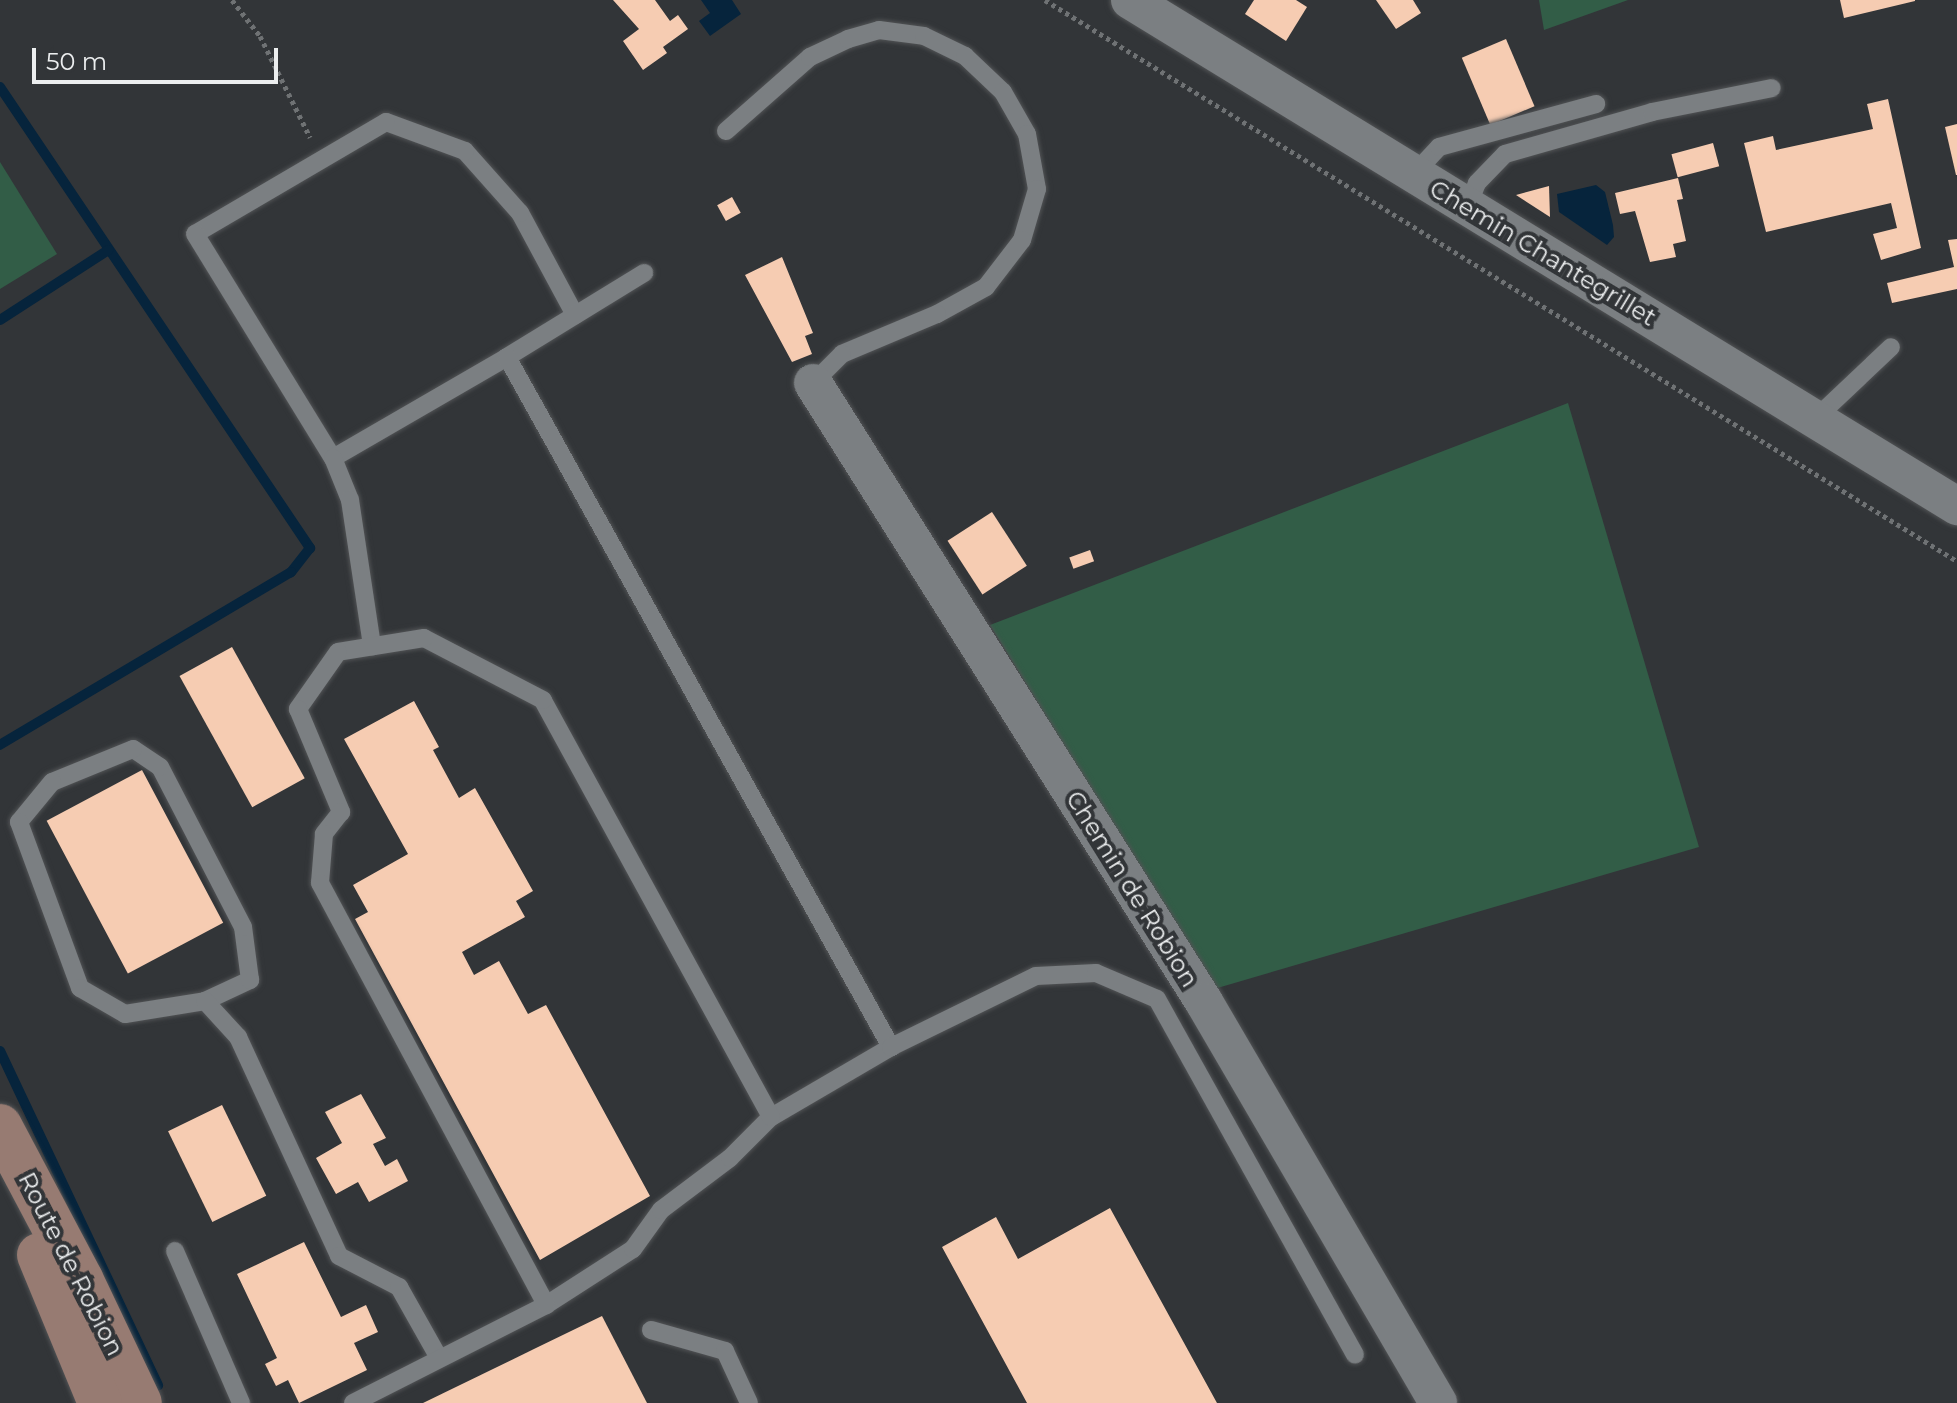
<!DOCTYPE html>
<style>
body{margin:0}
#map{position:relative;width:1957px;height:1403px;overflow:hidden;background:#323538;font-family:Montserrat,sans-serif}
div>[style]{position:absolute}
.green>*{inset:0;background:#325d47}
.water>*{inset:0;background:#06243c}
.stream>*{height:10px;margin:-5px;padding:0 5px;transform-origin:5px;border-radius:5px;background:#06243c}
.building>*{inset:0;background:#f6ccb2;transform-origin:0 0}
.path>*{height:5px;margin-top:-2.5px;transform-origin:0;background:repeating-linear-gradient(90deg,#6f7274 0 4px,transparent 0 8px)}
.roads{filter:drop-shadow(0 0 2px #515355) drop-shadow(0 0 2px #515355)}
.service>*{height:18px;margin:-9px;padding:0 9px;transform-origin:9px;border-radius:9px;background:#7b7f82}
.minor>*{height:38px;margin:-19px;padding:0 19px;transform-origin:19px;border-radius:19px;background:#7b7f82}
.secondary>*{height:44px;margin:-22px;padding:0 22px;transform-origin:22px;border-radius:22px;background:#977b72}
span{translate:-50% -50%;white-space:nowrap;text-align:center;line-height:1.15;-webkit-text-stroke:8px #323538;paint-order:stroke}
.street-label{font-size:24px;color:#eceeef}
.scale{position:absolute;left:32px;top:48px;width:246px;height:36px;box-sizing:border-box;border:4px solid #eceeef;border-top:0;padding-left:10px;font-size:24px;line-height:28px;white-space:nowrap;color:#eceeef;-webkit-text-stroke:6px #323538;paint-order:stroke}
</style>
<div id="map">
<div class="green">
<div style="clip-path:polygon(1539px 0,1628px 0,1544px 30px)"></div>
<div style="clip-path:polygon(0 162px,57px 254px,0 289px)"></div>
<div style="clip-path:polygon(1568px 403px,1699px 847px,1214px 989px,990px 625px)"></div>
</div>
<div class="water">
<div style="clip-path:polygon(701px 0,732px 0,741px 14px,710px 36px,699px 21px,710px 13px)"></div>
<div style="clip-path:polygon(1596px 185px,1605px 192px,1613px 225px,1614px 237px,1607px 245px,1559px 212px,1557px 194px)"></div>
</div>
<div class="stream">
<div style="left:0;top:87px;width:556px;rotate:56.08deg"></div>
<div style="left:310px;top:548px;width:31px;rotate:128deg"></div>
<div style="left:291px;top:572px;width:339px;rotate:149.3deg"></div>
<div style="left:0;top:320px;width:129px;rotate:-32.9deg"></div>
<div style="left:0;top:1051px;width:370px;rotate:64.7deg"></div>
</div>
<div class="building">
<div style="clip-path:polygon(613px 0,655px 0,670px 21px,678px 15px,688px 29px,663px 47px,667px 53px,643px 70px,623px 41px,639px 29px)"></div>
<div style="clip-path:polygon(1254px 0,1296px 0,1307px 7px,1286px 41px,1245px 14px)"></div>
<div style="clip-path:polygon(1376px 0,1413px 0,1421px 13px,1396px 29px)"></div>
<div style="clip-path:polygon(1840px 0,1915px 0,1915px 1px,1844px 18px)"></div>
<div style="left:1506px;top:39px;width:73px;height:48px;rotate:67deg"></div>
<div style="clip-path:polygon(1888px 99px,1921px 248px,1881px 260px,1873px 234px,1897px 228px,1891px 203px,1766px 232px,1744px 143px,1773px 136px,1776px 150px,1873px 129px,1867px 104px)"></div>
<div style="clip-path:polygon(1957px 124px,1957px 175px,1956px 175px,1945px 127px)"></div>
<div style="left:1713px;top:143px;width:24px;height:43px;rotate:75deg"></div>
<div style="clip-path:polygon(1678px 178px,1683px 199px,1677px 200px,1686px 241px,1673px 244px,1676px 257px,1650px 262px,1635px 211px,1620px 214px,1615px 193px)"></div>
<div style="clip-path:polygon(1549px 186px,1550px 217px,1516px 195px)"></div>
<div style="left:732px;top:197px;width:18px;height:17px;rotate:61deg"></div>
<div style="clip-path:polygon(1957px 239px,1957px 289px,1892px 303px,1887px 283px,1954px 267px,1948px 240px)"></div>
<div style="clip-path:polygon(782px 257px,813px 333px,805px 336px,812px 354px,792px 362px,745px 275px)"></div>
<div style="left:992px;top:512px;width:64px;height:53px;rotate:57deg"></div>
<div style="left:1090px;top:550px;width:12px;height:22px;rotate:70deg"></div>
<div style="left:232px;top:647px;width:150px;height:60px;rotate:61deg"></div>
<div style="clip-path:polygon(414px 701px,439px 747px,433px 750px,459px 798px,475px 788px,533px 891px,516px 901px,525px 917px,462px 952px,474px 975px,499px 961px,528px 1014px,546px 1005px,650px 1196px,540px 1260px,355px 919px,368px 912px,353px 885px,408px 854px,344px 739px)"></div>
<div style="left:142px;top:770px;width:173px;height:108px;rotate:62deg"></div>
<div style="clip-path:polygon(361px 1094px,386px 1138px,373px 1144px,385px 1166px,397px 1159px,408px 1181px,369px 1202px,358px 1182px,336px 1194px,316px 1158px,342px 1143px,325px 1112px)"></div>
<div style="left:222px;top:1105px;width:101px;height:60px;rotate:64deg"></div>
<div style="clip-path:polygon(1110px 1208px,1217px 1403px,1027px 1403px,942px 1247px,996px 1217px,1018px 1259px)"></div>
<div style="clip-path:polygon(304px 1242px,341px 1317px,366px 1305px,378px 1332px,354px 1343px,367px 1370px,299px 1403px,288px 1380px,276px 1386px,265px 1364px,277px 1358px,237px 1274px)"></div>
<div style="clip-path:polygon(602px 1316px,647px 1403px,423px 1403px,536px 1348px)"></div>
</div>
<div class="path">
<div style="left:232px;top:0;width:46px;rotate:52.1deg"></div>
<div style="left:260px;top:36px;width:113px;rotate:63.7deg"></div>
<div style="left:1045px;top:0;width:1071px;rotate:31.6deg"></div>
</div>
<div class="roads">
<div class="service">
<div style="left:726px;top:131px;width:112px;rotate:-41.4deg"></div>
<div style="left:810px;top:57px;width:42px;rotate:-25.3deg"></div>
<div style="left:848px;top:39px;width:32px;rotate:-16deg"></div>
<div style="left:879px;top:30px;width:45px;rotate:7.6deg"></div>
<div style="left:924px;top:36px;width:46px;rotate:26deg"></div>
<div style="left:965px;top:56px;width:52px;rotate:43.5deg"></div>
<div style="left:1003px;top:92px;width:48px;rotate:60.3deg"></div>
<div style="left:1027px;top:134px;width:56px;rotate:79.7deg"></div>
<div style="left:1037px;top:189px;width:53px;rotate:106.4deg"></div>
<div style="left:1022px;top:240px;width:59px;rotate:127.5deg"></div>
<div style="left:986px;top:287px;width:56px;rotate:151.1deg"></div>
<div style="left:937px;top:314px;width:103px;rotate:157.2deg"></div>
<div style="left:842px;top:354px;width:41px;rotate:135deg"></div>
<div style="left:1413px;top:175px;width:38px;rotate:-47deg"></div>
<div style="left:1439px;top:147px;width:163px;rotate:-15.3deg"></div>
<div style="left:1467px;top:208px;width:27px;rotate:-68deg"></div>
<div style="left:1477px;top:183px;width:40px;rotate:-46deg"></div>
<div style="left:1505px;top:154px;width:153px;rotate:-15.9deg"></div>
<div style="left:1652px;top:112px;width:122px;rotate:-11.3deg"></div>
<div style="left:575px;top:315px;width:116px;rotate:-118.3deg"></div>
<div style="left:520px;top:213px;width:83px;rotate:-131.6deg"></div>
<div style="left:465px;top:151px;width:84px;rotate:-159.8deg"></div>
<div style="left:386px;top:122px;width:221px;rotate:149.6deg"></div>
<div style="left:195px;top:234px;width:263px;rotate:58.4deg"></div>
<div style="left:333px;top:458px;width:201px;rotate:-30.1deg"></div>
<div style="left:507px;top:357px;width:161px;rotate:-31.5deg"></div>
<div style="left:507px;top:357px;width:790px;rotate:60.9deg"></div>
<div style="left:891px;top:1047px;width:139px;rotate:149.7deg"></div>
<div style="left:1816px;top:418px;width:103px;rotate:-43.4deg"></div>
<div style="left:333px;top:458px;width:45px;rotate:68deg"></div>
<div style="left:350px;top:500px;width:148px;rotate:81.4deg"></div>
<div style="left:205px;top:1001px;width:50px;rotate:-25deg"></div>
<div style="left:250px;top:980px;width:53px;rotate:-97.5deg"></div>
<div style="left:243px;top:927px;width:180px;rotate:-117.4deg"></div>
<div style="left:160px;top:767px;width:32px;rotate:-146deg"></div>
<div style="left:133px;top:749px;width:87px;rotate:157.8deg"></div>
<div style="left:52px;top:782px;width:52px;rotate:129.5deg"></div>
<div style="left:19px;top:822px;width:177px;rotate:69.8deg"></div>
<div style="left:80px;top:988px;width:52px;rotate:30deg"></div>
<div style="left:125px;top:1014px;width:81px;rotate:-9.2deg"></div>
<div style="left:205px;top:1001px;width:49px;rotate:47.5deg"></div>
<div style="left:238px;top:1037px;width:241px;rotate:65.2deg"></div>
<div style="left:339px;top:1256px;width:68px;rotate:27.3deg"></div>
<div style="left:399px;top:1287px;width:81px;rotate:60.6deg"></div>
<div style="left:891px;top:1047px;width:161px;rotate:-26.1deg"></div>
<div style="left:1036px;top:976px;width:60px;rotate:-2.9deg"></div>
<div style="left:1096px;top:973px;width:66px;rotate:23.1deg"></div>
<div style="left:1157px;top:999px;width:407px;rotate:60.9deg"></div>
<div style="left:175px;top:1251px;width:166px;rotate:66.5deg"></div>
<div style="left:651px;top:1330px;width:77px;rotate:15.8deg"></div>
<div style="left:725px;top:1351px;width:57px;rotate:65.2deg"></div>
<div style="left:353px;top:1403px;width:216px;rotate:-26.9deg"></div>
<div style="left:546px;top:1305px;width:103px;rotate:-32.8deg"></div>
<div style="left:633px;top:1249px;width:48px;rotate:-54.3deg"></div>
<div style="left:661px;top:1210px;width:86px;rotate:-37deg"></div>
<div style="left:730px;top:1158px;width:58px;rotate:-45deg"></div>
<div style="left:771px;top:1117px;width:475px;rotate:-118.7deg"></div>
<div style="left:543px;top:700px;width:134px;rotate:-152.5deg"></div>
<div style="left:424px;top:638px;width:87px;rotate:170.8deg"></div>
<div style="left:338px;top:652px;width:70px;rotate:125.1deg"></div>
<div style="left:298px;top:709px;width:112px;rotate:67.3deg"></div>
<div style="left:341px;top:812px;width:28px;rotate:128deg"></div>
<div style="left:324px;top:834px;width:49px;rotate:94.7deg"></div>
<div style="left:320px;top:883px;width:479px;rotate:61.8deg"></div>
</div>
<div class="minor">
<div style="left:1130px;top:0;width:970px;rotate:31.46deg"></div>
<div style="left:813px;top:383px;width:732px;rotate:57.72deg"></div>
<div style="left:1204px;top:1002px;width:464px;rotate:59.7deg"></div>
</div>
<div class="secondary">
<div style="left:0;top:1126px;width:173px;rotate:62.1deg"></div>
<div style="left:81px;top:1279px;width:137px;rotate:64.6deg"></div>
<div style="left:39px;top:1255px;width:160px;rotate:67.6deg"></div>
</div>
</div>
<div class="street-label">
<span style="left:1543px;top:253px;rotate:31deg">Chemin Chantegrillet</span>
<span style="left:1132px;top:889px;rotate:58deg">Chemin de Robion</span>
<span style="left:71px;top:1264px;rotate:63deg">Route de Robion</span>
</div>
<div class="scale">50 m</div>
</div>
